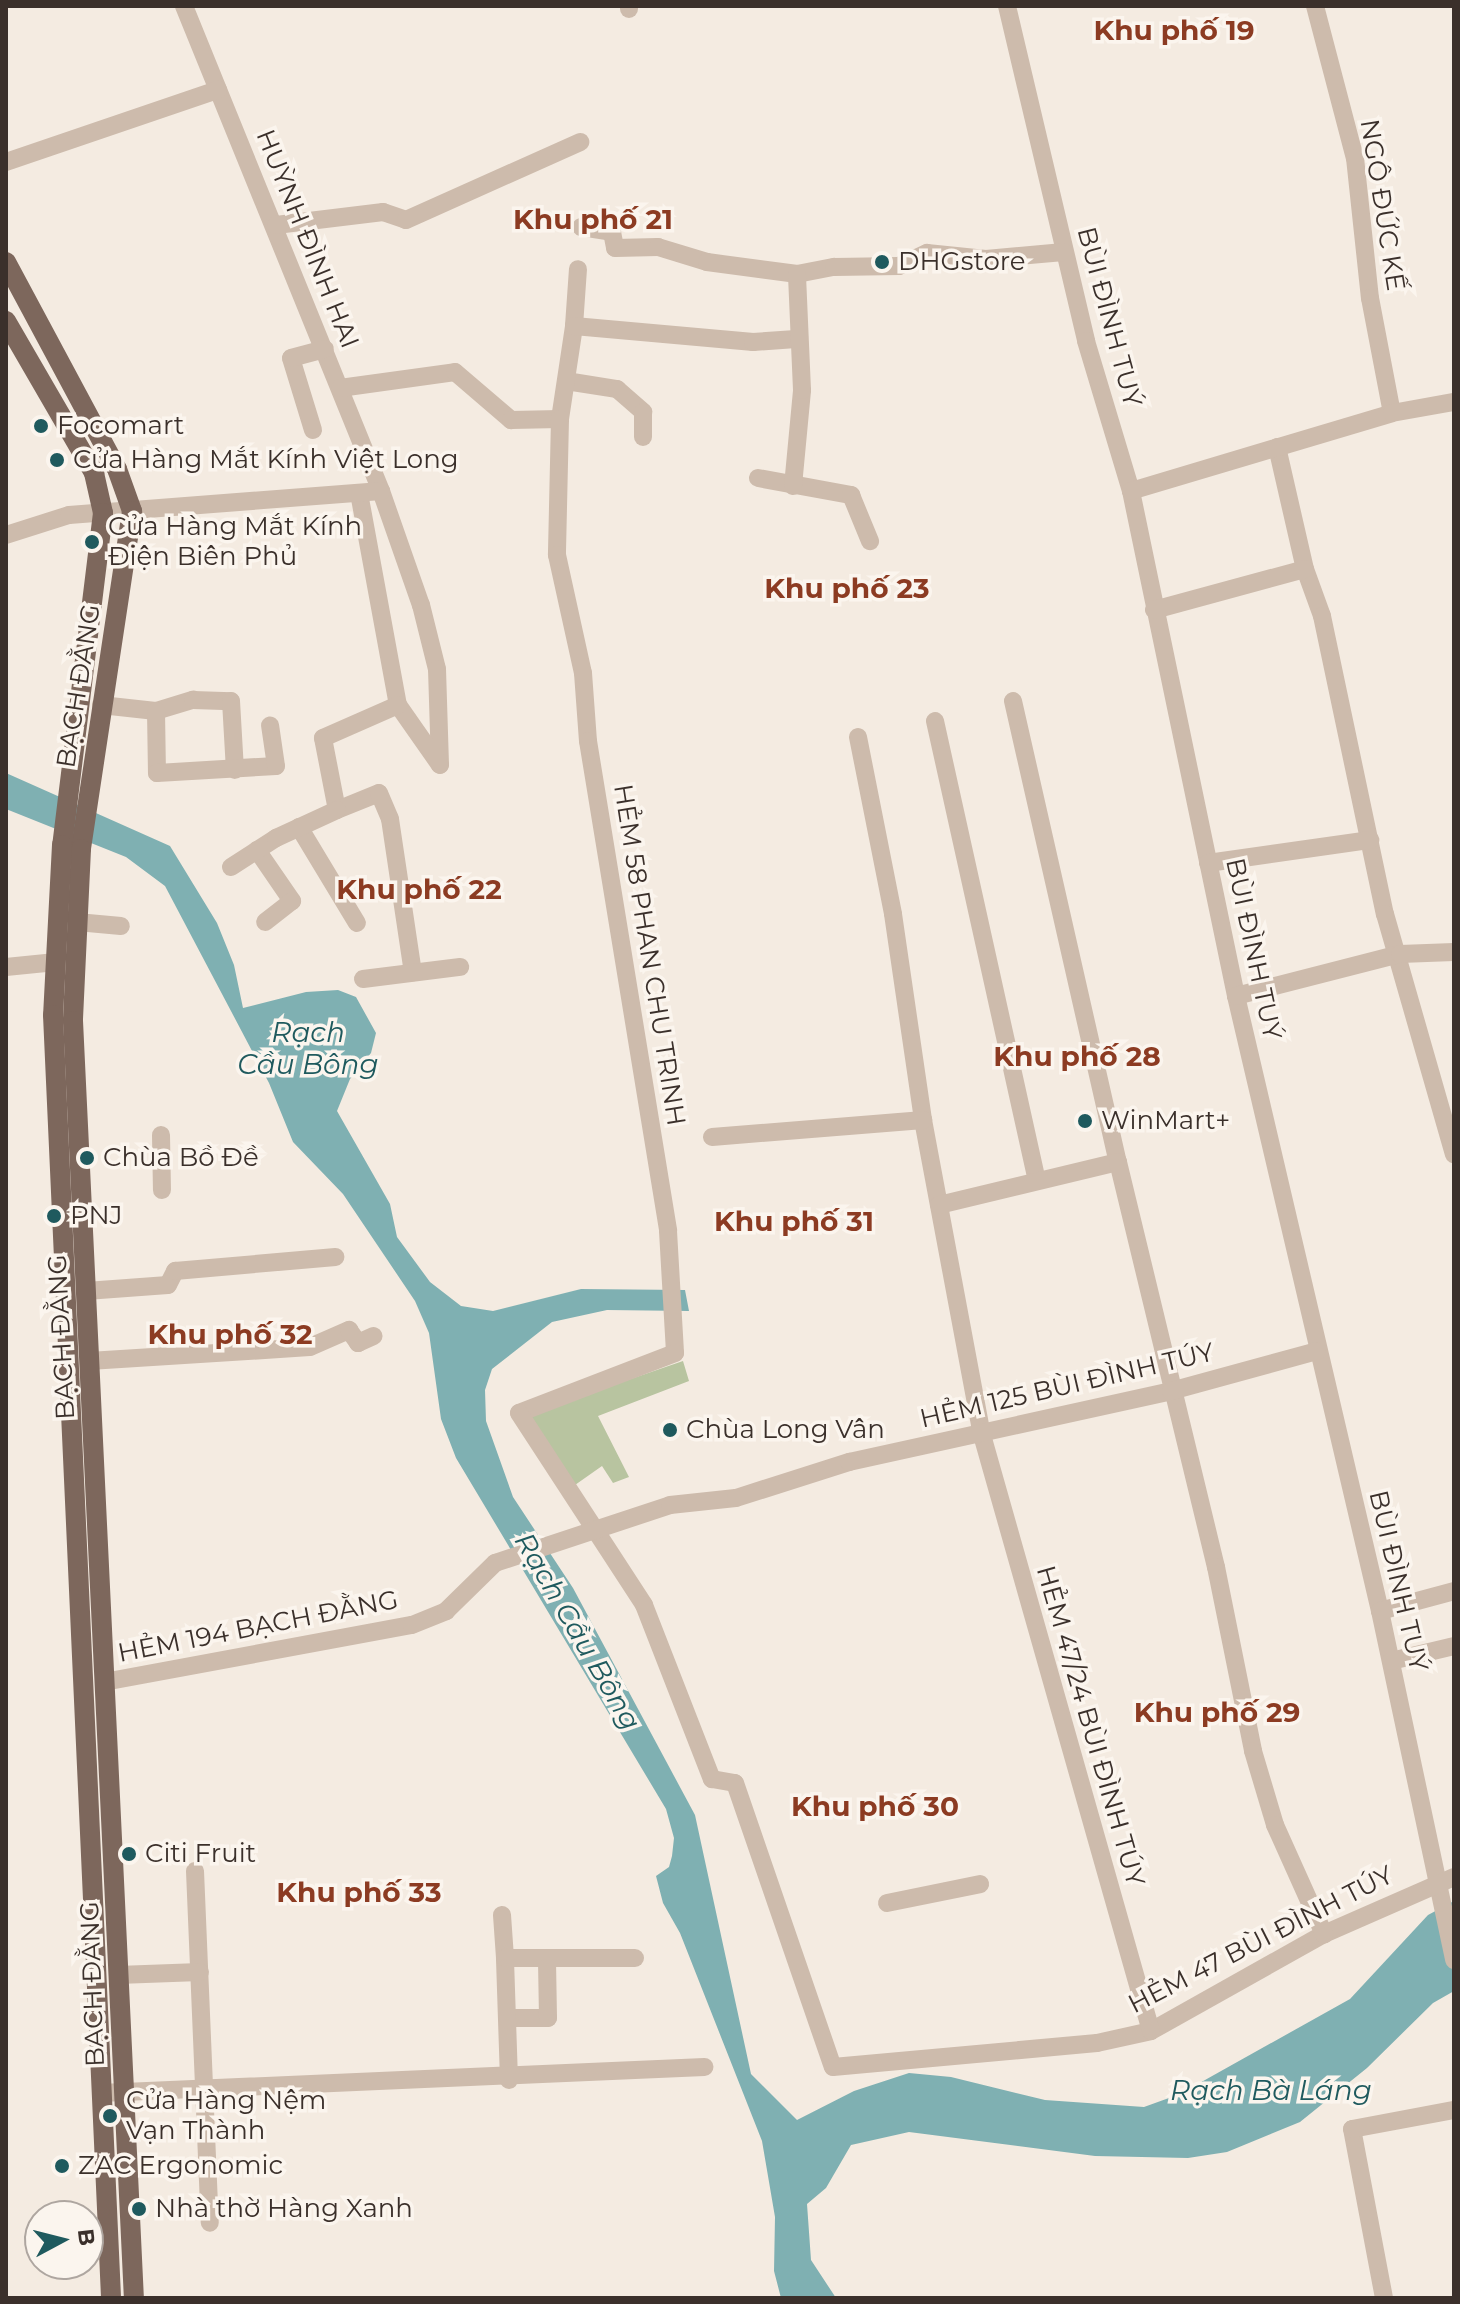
<!DOCTYPE html>
<meta charset="utf-8">
<style>
body{margin:0}
#map{position:relative;width:1460px;height:2304px;overflow:hidden;background:#f4ebe1;font-family:Montserrat,sans-serif}
div>[style]{position:absolute}
.green>*{inset:0;background:#b8c4a0}
.water>*{inset:0;background:#7fb0b2}
.minor>*{height:18px;margin:-9px;padding:0 9px;transform-origin:9px;border-radius:9px;background:#cdbbac}
.major>*{height:20px;margin:-10px;padding:0 10px;transform-origin:10px;border-radius:10px;background:#7d675c}
.dots>*{width:22px;height:22px;translate:-50% -50%;box-sizing:border-box;border:4px solid #fbf5ee;border-radius:50%}
span{translate:-50% -50%;white-space:nowrap;text-align:center;line-height:1.15;-webkit-text-stroke:7px #fbf5ee;paint-order:stroke}
.street-label{font-size:26px;color:#3b302b}
.poi-label{font-size:26px;color:#3b302b}
.left{translate:0 -50%;text-align:left}
.neighbourhood-label{font-size:28px;color:#8c3b22;font-weight:700}
.water-label{font-size:28px;color:#1f5a5e;font-style:italic}
.frame{position:absolute;inset:0;border:8px solid #3b302b;pointer-events:none}
.north{position:absolute;left:24px;top:2200px;width:80px;height:80px;box-sizing:border-box;background:#fbf5ee;border:2px solid #aea6a0;border-radius:50%;rotate:83deg;font-size:22px;font-weight:700;line-height:32px;text-align:center;color:#3b302b}
.north::after{content:'';display:block;margin:auto;width:28px;height:36px;background:#1f5a5e;clip-path:polygon(50% 0,100% 100%,50% 72%,0 100%)}
</style>
<div id="map">
<div class="green">
<div style="clip-path:polygon(683px 1361px,689px 1381px,598px 1416px,629px 1477px,613px 1483px,602px 1466px,575px 1485px,529px 1414px)"></div>
</div>
<div class="water">
<div style="clip-path:polygon(6px 773px,170px 846px,217px 923px,234px 965px,243px 1008px,306px 992px,338px 990px,356px 997px,376px 1033px,371px 1053px,350px 1079px,337px 1111px,390px 1204px,397px 1237px,430px 1282px,461px 1306px,493px 1311px,581px 1289px,685px 1290px,689px 1311px,607px 1310px,552px 1322px,492px 1369px,485px 1390px,486px 1421px,513px 1497px,573px 1588px,695px 1815px,751px 2074px,797px 2120px,854px 2091px,909px 2073px,951px 2077px,1045px 2100px,1144px 2107px,1180px 2094px,1350px 1999px,1428px 1915px,1454px 1901px,1454px 1991px,1433px 2003px,1367px 2068px,1300px 2122px,1227px 2152px,1188px 2158px,1095px 2156px,909px 2132px,851px 2145px,826px 2188px,807px 2204px,811px 2260px,836px 2298px,781px 2298px,774px 2271px,775px 2217px,762px 2141px,680px 1933px,663px 1903px,656px 1876px,669px 1867px,672px 1856px,674px 1838px,666px 1809px,456px 1458px,441px 1419px,429px 1333px,415px 1301px,343px 1194px,293px 1142px,269px 1083px,165px 886px,126px 857px,6px 809px)"></div>
</div>
<div class="minor">
<div style="left:184px;top:6px;width:523px;rotate:67.89deg"></div>
<div style="left:381px;top:491px;width:121px;rotate:70.7deg"></div>
<div style="left:421px;top:605px;width:66px;rotate:76deg"></div>
<div style="left:437px;top:669px;width:96px;rotate:88.2deg"></div>
<div style="left:1007px;top:6px;width:344px;rotate:76.7deg"></div>
<div style="left:1086px;top:341px;width:157px;rotate:73.3deg"></div>
<div style="left:1131px;top:491px;width:516px;rotate:78.25deg"></div>
<div style="left:1236px;top:996px;width:632px;rotate:76.82deg"></div>
<div style="left:1380px;top:1611px;width:357px;rotate:78deg"></div>
<div style="left:1315px;top:6px;width:157px;rotate:75.3deg"></div>
<div style="left:1355px;top:158px;width:141px;rotate:83.9deg"></div>
<div style="left:1370px;top:298px;width:117px;rotate:79.2deg"></div>
<div style="left:629px;top:9px;width:3px;rotate:-90deg"></div>
<div style="left:6px;top:162px;width:224px;rotate:-18.8deg"></div>
<div style="left:276px;top:225px;width:108px;rotate:-6.9deg"></div>
<div style="left:383px;top:212px;width:24px;rotate:19deg"></div>
<div style="left:406px;top:220px;width:191px;rotate:-24.1deg"></div>
<div style="left:581px;top:227px;width:31px;rotate:9deg"></div>
<div style="left:612px;top:232px;width:16px;rotate:79deg"></div>
<div style="left:615px;top:248px;width:43px;rotate:-1.3deg"></div>
<div style="left:658px;top:247px;width:51px;rotate:17deg"></div>
<div style="left:707px;top:262px;width:91px;rotate:7.6deg"></div>
<div style="left:797px;top:274px;width:38px;rotate:-11deg"></div>
<div style="left:834px;top:267px;width:65px;rotate:-0.9deg"></div>
<div style="left:899px;top:266px;width:31px;rotate:-25deg"></div>
<div style="left:927px;top:253px;width:59px;rotate:5.8deg"></div>
<div style="left:986px;top:259px;width:78px;rotate:-5.1deg"></div>
<div style="left:574px;top:326px;width:57px;rotate:-86deg"></div>
<div style="left:566px;top:381px;width:52px;rotate:8.9deg"></div>
<div style="left:617px;top:389px;width:35px;rotate:41deg"></div>
<div style="left:643px;top:412px;width:25px;rotate:90deg"></div>
<div style="left:340px;top:388px;width:116px;rotate:-7.9deg"></div>
<div style="left:455px;top:372px;width:74px;rotate:40.6deg"></div>
<div style="left:511px;top:420px;width:49px;rotate:-1.2deg"></div>
<div style="left:560px;top:419px;width:94px;rotate:-81.4deg"></div>
<div style="left:574px;top:326px;width:180px;rotate:5.1deg"></div>
<div style="left:753px;top:342px;width:43px;rotate:-4deg"></div>
<div style="left:560px;top:419px;width:136px;rotate:91.3deg"></div>
<div style="left:557px;top:555px;width:121px;rotate:77.6deg"></div>
<div style="left:583px;top:673px;width:68px;rotate:85.8deg"></div>
<div style="left:588px;top:741px;width:496px;rotate:80.7deg"></div>
<div style="left:668px;top:1231px;width:122px;rotate:86.7deg"></div>
<div style="left:675px;top:1353px;width:167px;rotate:159deg"></div>
<div style="left:519px;top:1413px;width:229px;rotate:56.9deg"></div>
<div style="left:644px;top:1605px;width:187px;rotate:68.7deg"></div>
<div style="left:712px;top:1779px;width:23px;rotate:10deg"></div>
<div style="left:735px;top:1783px;width:300px;rotate:71deg"></div>
<div style="left:833px;top:2067px;width:265px;rotate:-5.2deg"></div>
<div style="left:1097px;top:2043px;width:55px;rotate:-12.5deg"></div>
<div style="left:1151px;top:2031px;width:198px;rotate:-29.3deg"></div>
<div style="left:1324px;top:1934px;width:142px;rotate:-23.7deg"></div>
<div style="left:313px;top:430px;width:75px;rotate:-107deg"></div>
<div style="left:291px;top:358px;width:35px;rotate:-15deg"></div>
<div style="left:1277px;top:447px;width:125px;rotate:77.1deg"></div>
<div style="left:1305px;top:569px;width:50px;rotate:70.1deg"></div>
<div style="left:1322px;top:616px;width:305px;rotate:78.1deg"></div>
<div style="left:1385px;top:914px;width:250px;rotate:74deg"></div>
<div style="left:758px;top:478px;width:95px;rotate:10.4deg"></div>
<div style="left:851px;top:495px;width:50px;rotate:67.6deg"></div>
<div style="left:793px;top:486px;width:96px;rotate:-84.6deg"></div>
<div style="left:802px;top:390px;width:116px;rotate:-92.5deg"></div>
<div style="left:1131px;top:491px;width:272px;rotate:-16.6deg"></div>
<div style="left:1392px;top:413px;width:63px;rotate:-10.1deg"></div>
<div style="left:359px;top:493px;width:216px;rotate:79.6deg"></div>
<div style="left:398px;top:705px;width:73px;rotate:55deg"></div>
<div style="left:6px;top:535px;width:66px;rotate:-17.6deg"></div>
<div style="left:69px;top:515px;width:313px;rotate:-4.4deg"></div>
<div style="left:1154px;top:610px;width:156px;rotate:-15.2deg"></div>
<div style="left:1013px;top:701px;width:473px;rotate:77.2deg"></div>
<div style="left:101px;top:705px;width:55px;rotate:6.2deg"></div>
<div style="left:156px;top:711px;width:39px;rotate:-17deg"></div>
<div style="left:193px;top:700px;width:38px;rotate:2deg"></div>
<div style="left:231px;top:701px;width:69px;rotate:86.7deg"></div>
<div style="left:398px;top:705px;width:82px;rotate:156.3deg"></div>
<div style="left:323px;top:738px;width:73px;rotate:79deg"></div>
<div style="left:337px;top:810px;width:45px;rotate:-22deg"></div>
<div style="left:379px;top:793px;width:28px;rotate:67deg"></div>
<div style="left:390px;top:819px;width:155px;rotate:81.5deg"></div>
<div style="left:156px;top:711px;width:62px;rotate:89.1deg"></div>
<div style="left:157px;top:773px;width:119px;rotate:-3.4deg"></div>
<div style="left:276px;top:766px;width:41px;rotate:-98.3deg"></div>
<div style="left:935px;top:721px;width:470px;rotate:77.5deg"></div>
<div style="left:858px;top:737px;width:180px;rotate:78.8deg"></div>
<div style="left:893px;top:914px;width:208px;rotate:81.7deg"></div>
<div style="left:923px;top:1120px;width:320px;rotate:79.4deg"></div>
<div style="left:982px;top:1435px;width:619px;rotate:74.17deg"></div>
<div style="left:299px;top:827px;width:112px;rotate:58.9deg"></div>
<div style="left:257px;top:850px;width:62px;rotate:55.5deg"></div>
<div style="left:292px;top:901px;width:34px;rotate:142deg"></div>
<div style="left:1208px;top:863px;width:164px;rotate:-8.1deg"></div>
<div style="left:231px;top:867px;width:54px;rotate:-32.8deg"></div>
<div style="left:276px;top:838px;width:67px;rotate:-24.7deg"></div>
<div style="left:77px;top:922px;width:44px;rotate:5.2deg"></div>
<div style="left:6px;top:967px;width:50px;rotate:-5.7deg"></div>
<div style="left:363px;top:979px;width:98px;rotate:-7.1deg"></div>
<div style="left:1236px;top:996px;width:169px;rotate:-14.4deg"></div>
<div style="left:1400px;top:954px;width:54px;rotate:-2.1deg"></div>
<div style="left:161px;top:1135px;width:55px;rotate:89deg"></div>
<div style="left:712px;top:1137px;width:212px;rotate:-4.6deg"></div>
<div style="left:939px;top:1205px;width:184px;rotate:-13.5deg"></div>
<div style="left:1118px;top:1162px;width:417px;rotate:76.4deg"></div>
<div style="left:1216px;top:1567px;width:188px;rotate:78.6deg"></div>
<div style="left:1253px;top:1751px;width:77px;rotate:73.4deg"></div>
<div style="left:1275px;top:1825px;width:120px;rotate:65.8deg"></div>
<div style="left:86px;top:1291px;width:82px;rotate:-4.2deg"></div>
<div style="left:168px;top:1285px;width:16px;rotate:-63deg"></div>
<div style="left:175px;top:1271px;width:161px;rotate:-5deg"></div>
<div style="left:89px;top:1361px;width:221px;rotate:-3.6deg"></div>
<div style="left:310px;top:1347px;width:43px;rotate:-23.6deg"></div>
<div style="left:349px;top:1330px;width:16px;rotate:55deg"></div>
<div style="left:358px;top:1343px;width:17px;rotate:-24deg"></div>
<div style="left:1380px;top:1611px;width:77px;rotate:-15.1deg"></div>
<div style="left:1391px;top:1661px;width:65px;rotate:-13.4deg"></div>
<div style="left:104px;top:1682px;width:313px;rotate:-10.5deg"></div>
<div style="left:412px;top:1625px;width:37px;rotate:-22deg"></div>
<div style="left:446px;top:1611px;width:69px;rotate:-44.4deg"></div>
<div style="left:495px;top:1563px;width:184px;rotate:-18.3deg"></div>
<div style="left:670px;top:1505px;width:66px;rotate:-6.1deg"></div>
<div style="left:736px;top:1498px;width:119px;rotate:-17.7deg"></div>
<div style="left:849px;top:1462px;width:330px;rotate:-12.4deg"></div>
<div style="left:1171px;top:1391px;width:151px;rotate:-15.3deg"></div>
<div style="left:195px;top:1871px;width:352px;rotate:87.6deg"></div>
<div style="left:887px;top:1903px;width:95px;rotate:-11.5deg"></div>
<div style="left:502px;top:1915px;width:43px;rotate:86deg"></div>
<div style="left:118px;top:1975px;width:82px;rotate:-2.1deg"></div>
<div style="left:507px;top:2018px;width:41px"></div>
<div style="left:548px;top:2018px;width:60px;rotate:-91deg"></div>
<div style="left:509px;top:2080px;width:122px;rotate:-91.9deg"></div>
<div style="left:505px;top:1958px;width:130px"></div>
<div style="left:101px;top:2093px;width:604px;rotate:-2.47deg"></div>
<div style="left:1384px;top:2298px;width:172px;rotate:-100.7deg"></div>
<div style="left:1352px;top:2129px;width:104px;rotate:-10.6deg"></div>
</div>
<div class="major">
<div style="left:6px;top:262px;width:235px;rotate:61.8deg"></div>
<div style="left:117px;top:469px;width:45px;rotate:70.3deg"></div>
<div style="left:132px;top:511px;width:342px;rotate:98.6deg"></div>
<div style="left:81px;top:849px;width:172px;rotate:92.7deg"></div>
<div style="left:73px;top:1021px;width:1278px;rotate:87.27deg"></div>
<div style="left:6px;top:321px;width:176px;rotate:59.9deg"></div>
<div style="left:94px;top:473px;width:41px;rotate:77.3deg"></div>
<div style="left:103px;top:513px;width:335px;rotate:97deg"></div>
<div style="left:62px;top:845px;width:170px;rotate:93deg"></div>
<div style="left:53px;top:1015px;width:1284px;rotate:87.41deg"></div>
</div>
<div class="dots">
<div style="left:882px;top:262px;background:#1f5a5e"></div>
<div style="left:41px;top:426px;background:#1f5a5e"></div>
<div style="left:57px;top:460px;background:#1f5a5e"></div>
<div style="left:92px;top:542px;background:#1f5a5e"></div>
<div style="left:1085px;top:1121px;background:#1f5a5e"></div>
<div style="left:87px;top:1158px;background:#1f5a5e"></div>
<div style="left:54px;top:1216px;background:#1f5a5e"></div>
<div style="left:670px;top:1430px;background:#1f5a5e"></div>
<div style="left:129px;top:1854px;background:#1f5a5e"></div>
<div style="left:110px;top:2116px;background:#1f5a5e"></div>
<div style="left:62px;top:2166px;background:#1f5a5e"></div>
<div style="left:139px;top:2209px;background:#1f5a5e"></div>
</div>
<div class="street-label">
<span style="left:1382px;top:205px;rotate:81deg">NGÔ ĐỨC KẾ</span>
<span style="left:307px;top:239px;rotate:68deg">HUỲNH ĐÌNH HAI</span>
<span style="left:1109px;top:317px;rotate:75deg">BÙI ĐÌNH TUÝ</span>
<span style="left:79px;top:686px;rotate:-81deg">BẠCH ĐẰNG</span>
<span style="left:1253px;top:949px;rotate:78deg">BÙI ĐÌNH TUÝ</span>
<span style="left:649px;top:955px;rotate:81deg">HẺM 58 PHAN CHU TRINH</span>
<span style="left:62px;top:1337px;rotate:-93deg">BẠCH ĐẰNG</span>
<span style="left:1067px;top:1386px;rotate:-13deg">HẺM 125 BÙI ĐÌNH TÚY</span>
<span style="left:1398px;top:1581px;rotate:77deg">BÙI ĐÌNH TUÝ</span>
<span style="left:258px;top:1627px;rotate:-11deg">HẺM 194 BẠCH ĐẰNG</span>
<span style="left:1090px;top:1726px;rotate:74deg">HẺM 47/24 BÙI ĐÌNH TÚY</span>
<span style="left:1261px;top:1940px;rotate:-27deg">HẺM 47 BÙI ĐÌNH TÚY</span>
<span style="left:93px;top:1984px;rotate:-92deg">BẠCH ĐẰNG</span>
</div>
<div class="poi-label">
<span class="left" style="left:898px;top:262px">DHGstore</span>
<span class="left" style="left:57px;top:426px">Focomart</span>
<span class="left" style="left:73px;top:460px">Cửa Hàng Mắt Kính Việt Long</span>
<span class="left" style="left:108px;top:542px">Cửa Hàng Mắt Kính<br>Điện Biên Phủ</span>
<span class="left" style="left:1101px;top:1121px">WinMart+</span>
<span class="left" style="left:103px;top:1158px">Chùa Bồ Đề</span>
<span class="left" style="left:70px;top:1216px">PNJ</span>
<span class="left" style="left:686px;top:1430px">Chùa Long Vân</span>
<span class="left" style="left:145px;top:1854px">Citi Fruit</span>
<span class="left" style="left:126px;top:2116px">Cửa Hàng Nệm<br>Vạn Thành</span>
<span class="left" style="left:78px;top:2166px">ZAC Ergonomic</span>
<span class="left" style="left:155px;top:2209px">Nhà thờ Hàng Xanh</span>
</div>
<div class="neighbourhood-label">
<span style="left:1174px;top:30px">Khu phố 19</span>
<span style="left:593px;top:219px">Khu phố 21</span>
<span style="left:847px;top:588px">Khu phố 23</span>
<span style="left:419px;top:889px">Khu phố 22</span>
<span style="left:1077px;top:1056px">Khu phố 28</span>
<span style="left:794px;top:1221px">Khu phố 31</span>
<span style="left:230px;top:1334px">Khu phố 32</span>
<span style="left:1217px;top:1712px">Khu phố 29</span>
<span style="left:875px;top:1806px">Khu phố 30</span>
<span style="left:359px;top:1892px">Khu phố 33</span>
</div>
<div class="water-label">
<span style="left:308px;top:1048px">Rạch<br>Cầu Bông</span>
<span style="left:578px;top:1631px;rotate:60deg">Rạch Cầu Bông</span>
<span style="left:1271px;top:2090px">Rạch Bà Láng</span>
</div>
<div class="frame"></div>
<div class="north">B</div>
</div>
